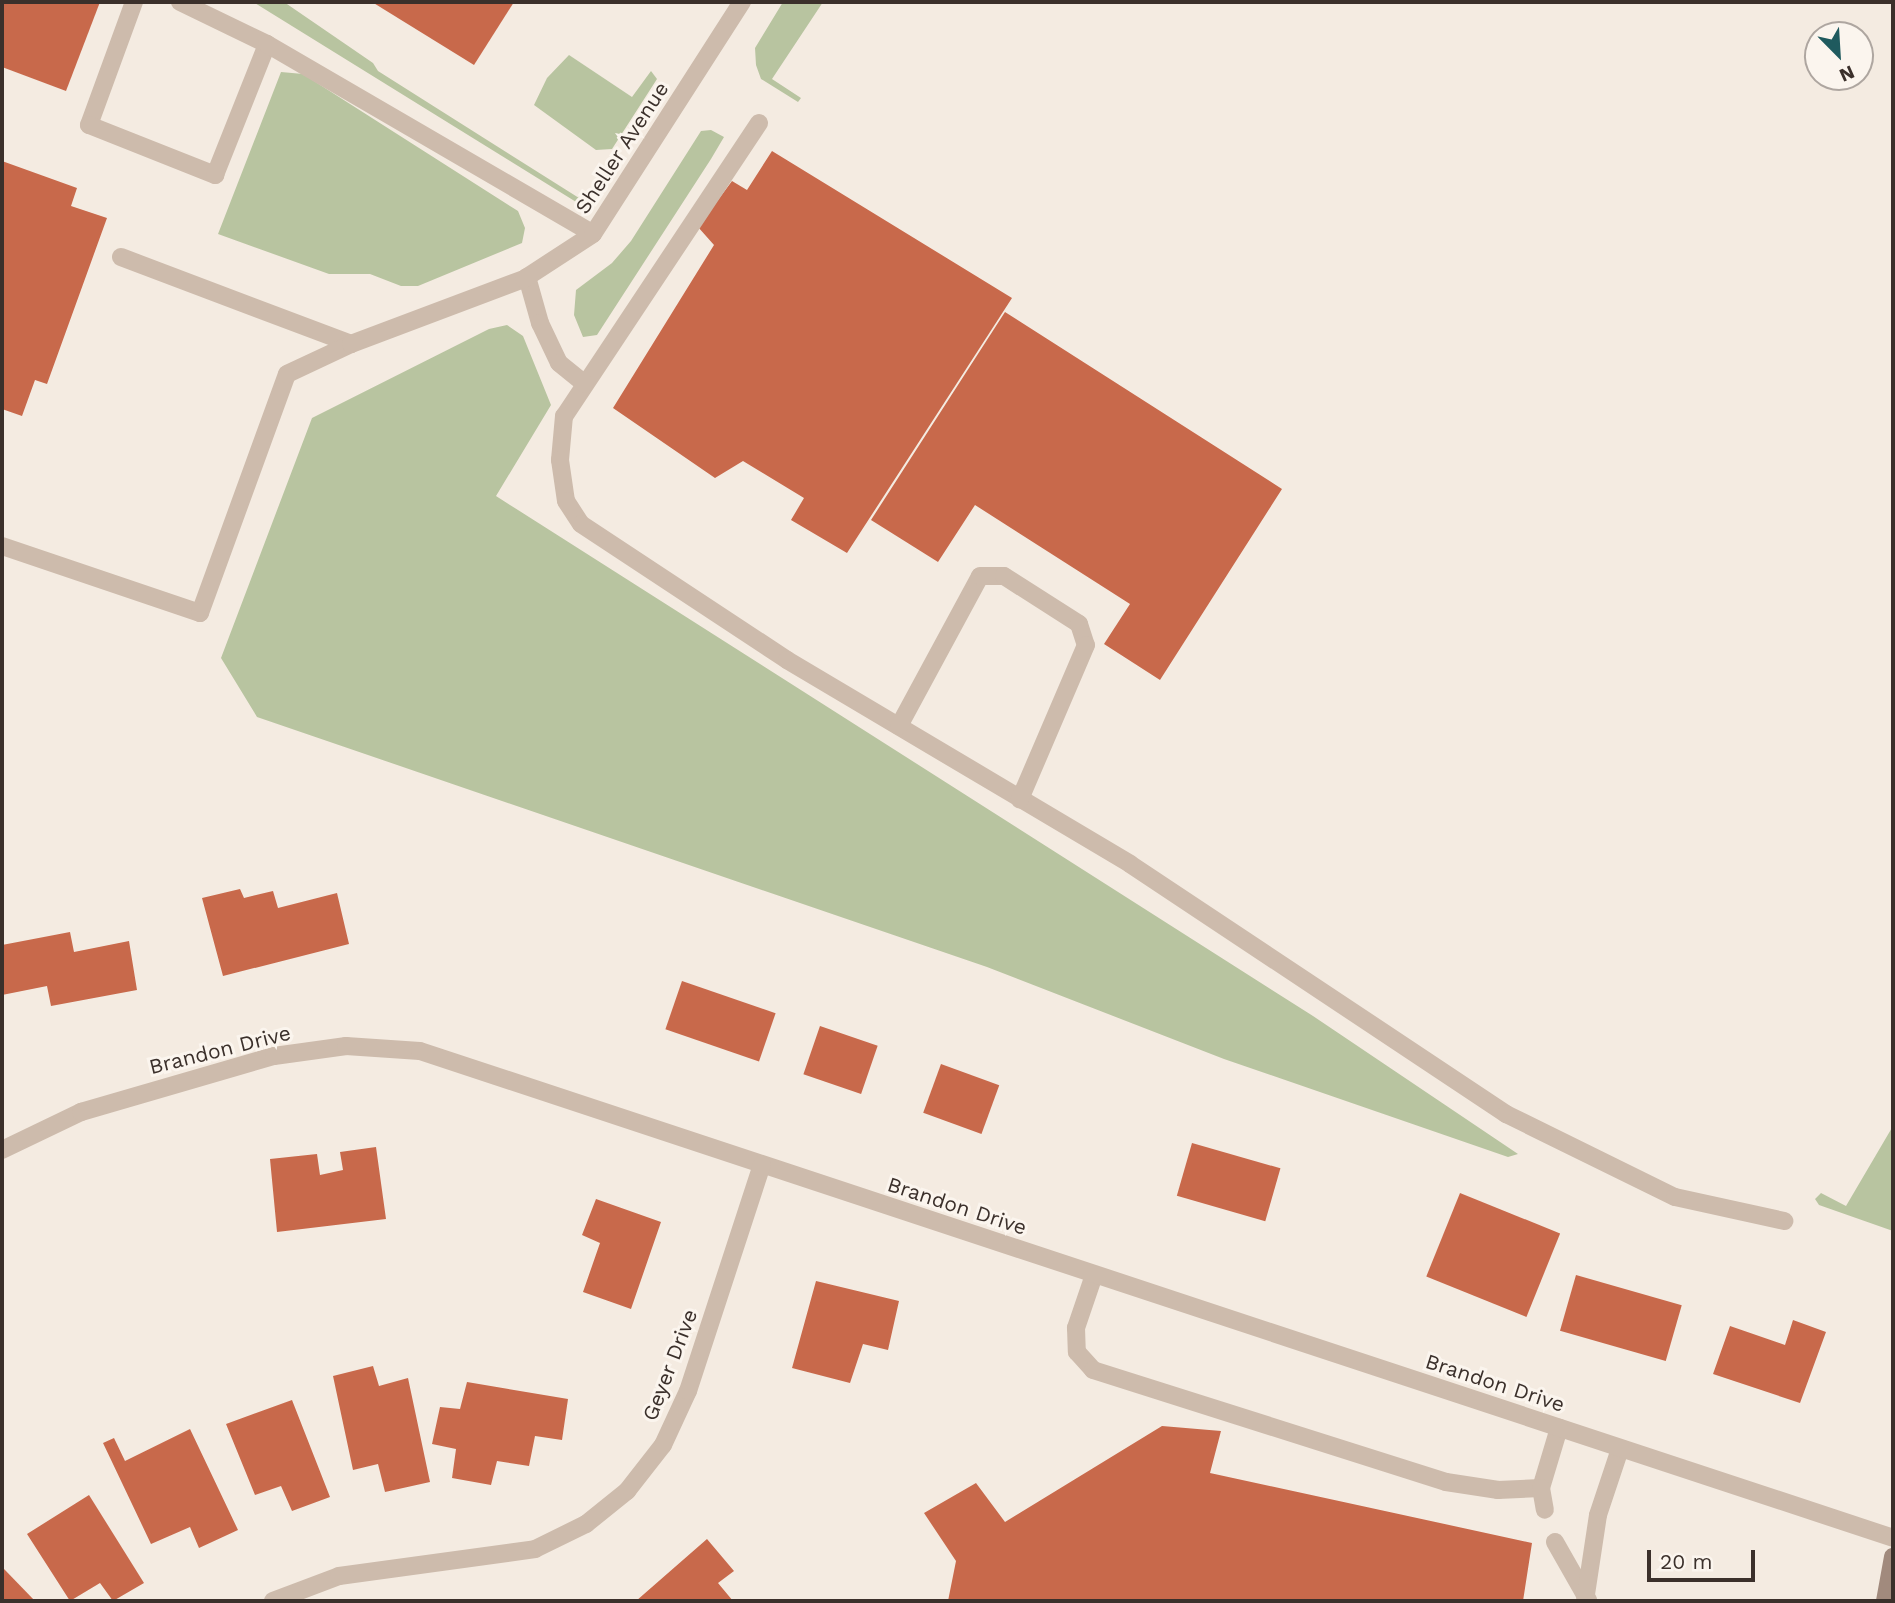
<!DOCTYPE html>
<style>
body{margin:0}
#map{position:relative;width:1895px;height:1603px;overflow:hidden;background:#f4ebe1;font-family:"Work Sans",sans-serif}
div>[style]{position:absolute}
.green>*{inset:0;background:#b8c4a0}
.building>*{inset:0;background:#c8694b;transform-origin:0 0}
.lane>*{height:18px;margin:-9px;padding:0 9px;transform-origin:9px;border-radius:9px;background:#cdbbac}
.street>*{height:18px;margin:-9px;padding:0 9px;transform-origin:9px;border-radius:9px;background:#cdbbac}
.secondary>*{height:18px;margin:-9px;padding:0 9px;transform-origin:9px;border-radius:9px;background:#a18a7d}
span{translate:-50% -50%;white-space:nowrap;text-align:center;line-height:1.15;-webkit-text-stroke:6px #fbf5ee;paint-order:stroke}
.street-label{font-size:21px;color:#3b302b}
.frame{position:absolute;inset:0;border:4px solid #3b302b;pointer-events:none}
.north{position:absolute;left:1804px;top:21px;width:70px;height:70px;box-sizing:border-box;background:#fbf5ee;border:2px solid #aea6a0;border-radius:50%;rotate:156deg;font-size:19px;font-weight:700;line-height:28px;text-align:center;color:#3b302b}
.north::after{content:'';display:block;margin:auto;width:24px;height:32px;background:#1f5a5e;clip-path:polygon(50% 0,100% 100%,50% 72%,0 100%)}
.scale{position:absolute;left:1647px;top:1550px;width:108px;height:32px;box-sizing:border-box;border:4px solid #3b302b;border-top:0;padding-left:9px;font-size:21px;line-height:24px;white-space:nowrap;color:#3b302b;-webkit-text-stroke:5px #fbf5ee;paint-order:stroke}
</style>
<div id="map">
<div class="green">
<div style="clip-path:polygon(253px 2px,284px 2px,373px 63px,378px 71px,579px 198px,581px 205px)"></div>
<div style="clip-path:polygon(783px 2px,823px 2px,772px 79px,801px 98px,798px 102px,761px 79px,756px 65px,755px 48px)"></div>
<div style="clip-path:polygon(569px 55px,632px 97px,651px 71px,657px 79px,612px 149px,596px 150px,534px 105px,547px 78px)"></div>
<div style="clip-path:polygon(281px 72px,303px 74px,518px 211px,525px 228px,522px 243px,418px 286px,401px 286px,370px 274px,329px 274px,218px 234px)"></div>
<div style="clip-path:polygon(711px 130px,724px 137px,711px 159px,597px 335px,583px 337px,574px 315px,576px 290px,612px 263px,631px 241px,701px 131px)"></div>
<div style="clip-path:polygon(507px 325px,523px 336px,551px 405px,496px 496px,1313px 1016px,1518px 1154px,1508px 1157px,1224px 1059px,987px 967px,257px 717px,221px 658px,312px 418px,489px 329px)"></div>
<div style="clip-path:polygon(1893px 1126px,1893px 1231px,1819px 1205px,1815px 1199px,1821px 1193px,1846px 1206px)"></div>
</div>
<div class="building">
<div style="clip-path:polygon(2px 2px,100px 2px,66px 91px,2px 67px)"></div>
<div style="clip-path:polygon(372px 2px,514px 2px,474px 65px)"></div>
<div style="clip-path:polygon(772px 151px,1012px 298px,847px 553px,791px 520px,804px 498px,743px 461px,715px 478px,613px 408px,714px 245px,698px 227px,732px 181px,747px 190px)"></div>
<div style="clip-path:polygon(2px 161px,77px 188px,71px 206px,107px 218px,47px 384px,35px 380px,22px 416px,2px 409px)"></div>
<div style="clip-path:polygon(1005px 312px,1282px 489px,1160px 680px,1104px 644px,1130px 604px,975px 505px,938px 562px,871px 520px)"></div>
<div style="clip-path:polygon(240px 889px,244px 898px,273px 891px,278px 908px,337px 893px,349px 944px,223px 976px,202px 898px)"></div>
<div style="clip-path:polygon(70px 932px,74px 952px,129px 941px,137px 990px,51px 1006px,47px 986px,2px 995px,2px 945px)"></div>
<div style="left:682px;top:981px;width:99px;height:51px;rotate:19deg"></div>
<div style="left:820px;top:1026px;width:61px;height:51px;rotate:19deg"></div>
<div style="left:941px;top:1064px;width:62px;height:52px;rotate:20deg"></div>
<div style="left:1192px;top:1143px;width:92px;height:55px;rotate:16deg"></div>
<div style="clip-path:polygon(376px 1147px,386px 1219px,277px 1232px,270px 1159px,317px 1154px,320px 1175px,343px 1170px,340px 1152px)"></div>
<div style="left:1460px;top:1193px;width:108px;height:90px;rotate:22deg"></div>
<div style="clip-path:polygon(596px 1199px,661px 1222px,631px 1309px,583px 1292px,600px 1243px,582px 1235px)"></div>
<div style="left:1576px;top:1275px;width:110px;height:58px;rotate:16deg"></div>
<div style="clip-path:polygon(816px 1281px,899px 1301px,888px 1350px,863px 1344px,850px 1383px,792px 1368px)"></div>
<div style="clip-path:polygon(1793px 1320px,1826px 1332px,1800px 1403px,1713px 1374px,1730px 1326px,1785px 1345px)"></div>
<div style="clip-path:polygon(373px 1366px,379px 1386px,408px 1378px,430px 1482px,385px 1492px,378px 1464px,353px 1470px,333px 1376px)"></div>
<div style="clip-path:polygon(467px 1382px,568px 1399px,562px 1440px,535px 1436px,529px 1466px,497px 1461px,491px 1485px,452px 1478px,456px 1449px,432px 1444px,440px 1407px,460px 1409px)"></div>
<div style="clip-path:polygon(292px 1400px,330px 1497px,292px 1511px,281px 1486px,255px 1495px,226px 1424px)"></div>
<div style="clip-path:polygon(1162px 1426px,1221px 1431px,1210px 1473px,1532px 1543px,1523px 1601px,948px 1601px,956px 1561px,924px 1513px,976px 1483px,1005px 1522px)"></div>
<div style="clip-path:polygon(190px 1429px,238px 1530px,199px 1548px,190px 1527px,151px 1544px,103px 1443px,114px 1438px,125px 1461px)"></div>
<div style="clip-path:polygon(89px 1495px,144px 1583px,113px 1601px,100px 1583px,70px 1601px,27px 1534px)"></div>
<div style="clip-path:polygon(707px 1539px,734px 1571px,718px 1583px,733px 1601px,636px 1601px)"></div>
<div style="clip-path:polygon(4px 1569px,35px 1601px,2px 1601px)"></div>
</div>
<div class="lane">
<div style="left:134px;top:2px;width:131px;rotate:110.1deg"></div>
<div style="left:89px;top:125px;width:136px;rotate:21.6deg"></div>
<div style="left:215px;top:175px;width:141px;rotate:-68.3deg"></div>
<div style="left:180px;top:2px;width:97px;rotate:25.8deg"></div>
<div style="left:267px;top:44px;width:377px;rotate:30.2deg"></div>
<div style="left:759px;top:123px;width:352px;rotate:123.6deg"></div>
<div style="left:564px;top:416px;width:44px;rotate:95.2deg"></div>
<div style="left:560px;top:460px;width:41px;rotate:81.7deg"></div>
<div style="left:566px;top:501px;width:27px;rotate:57deg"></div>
<div style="left:581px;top:524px;width:247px;rotate:33.4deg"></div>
<div style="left:787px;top:660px;width:399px;rotate:30.7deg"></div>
<div style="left:1130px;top:864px;width:452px;rotate:33.6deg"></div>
<div style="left:1506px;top:1114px;width:188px;rotate:26.2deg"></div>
<div style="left:1675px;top:1197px;width:112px;rotate:12.4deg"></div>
<div style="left:121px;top:257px;width:246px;rotate:20.7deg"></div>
<div style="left:527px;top:277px;width:48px;rotate:74.2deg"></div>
<div style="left:540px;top:323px;width:44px;rotate:64.6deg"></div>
<div style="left:559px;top:363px;width:33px;rotate:39deg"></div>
<div style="left:2px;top:546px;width:209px;rotate:18.7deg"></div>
<div style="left:200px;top:613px;width:254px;rotate:-70deg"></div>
<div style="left:287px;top:374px;width:71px;rotate:-25.1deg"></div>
<div style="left:899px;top:726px;width:170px;rotate:-61.6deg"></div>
<div style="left:980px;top:576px;width:24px"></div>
<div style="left:1004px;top:576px;width:89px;rotate:32.6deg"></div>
<div style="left:1079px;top:624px;width:22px;rotate:72deg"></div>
<div style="left:1086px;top:645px;width:168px;rotate:113.2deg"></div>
<div style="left:1094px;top:1275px;width:56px;rotate:108.8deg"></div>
<div style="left:1076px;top:1328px;width:24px;rotate:88deg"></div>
<div style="left:1077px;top:1352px;width:24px;rotate:48deg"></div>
<div style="left:1093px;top:1370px;width:370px;rotate:17.6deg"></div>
<div style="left:1446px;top:1482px;width:53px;rotate:8.7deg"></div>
<div style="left:1498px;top:1490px;width:43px;rotate:-2.7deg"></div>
<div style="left:1541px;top:1488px;width:63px;rotate:-73.3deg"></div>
<div style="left:1541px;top:1488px;width:22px;rotate:80deg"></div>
<div style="left:1555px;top:1542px;width:67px;rotate:60.4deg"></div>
<div style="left:1585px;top:1601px;width:87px;rotate:-81.4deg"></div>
<div style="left:1598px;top:1515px;width:70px;rotate:-71.6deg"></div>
</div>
<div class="street">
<div style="left:351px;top:344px;width:185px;rotate:-20.6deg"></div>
<div style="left:524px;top:279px;width:82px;rotate:-33.1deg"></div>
<div style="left:593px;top:234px;width:276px;rotate:-57.3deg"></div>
<div style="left:2px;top:1150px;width:88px;rotate:-25.7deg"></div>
<div style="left:81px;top:1112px;width:201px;rotate:-16.2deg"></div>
<div style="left:274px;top:1056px;width:73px;rotate:-7.9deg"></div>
<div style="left:346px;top:1046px;width:74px;rotate:3.9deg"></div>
<div style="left:420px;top:1051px;width:1551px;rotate:18.29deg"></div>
<div style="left:273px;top:1601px;width:71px;rotate:-20.7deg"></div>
<div style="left:339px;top:1576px;width:198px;rotate:-7.8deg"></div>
<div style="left:535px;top:1549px;width:57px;rotate:-26.1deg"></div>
<div style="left:586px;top:1524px;width:53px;rotate:-38.8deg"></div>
<div style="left:627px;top:1491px;width:58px;rotate:-52deg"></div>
<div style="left:663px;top:1445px;width:60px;rotate:-65.2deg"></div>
<div style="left:688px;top:1391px;width:238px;rotate:-71.9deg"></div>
</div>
<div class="secondary">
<div style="left:1885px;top:1601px;width:45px;rotate:-79.7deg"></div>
</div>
<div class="street-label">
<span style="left:622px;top:148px;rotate:-57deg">Sheller Avenue</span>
<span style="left:220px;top:1050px;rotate:-14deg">Brandon Drive</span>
<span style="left:957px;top:1206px;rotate:18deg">Brandon Drive</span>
<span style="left:670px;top:1365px;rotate:-69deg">Geyer Drive</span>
<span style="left:1495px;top:1383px;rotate:18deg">Brandon Drive</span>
</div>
<div class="frame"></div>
<div class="north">N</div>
<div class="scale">20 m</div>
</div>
